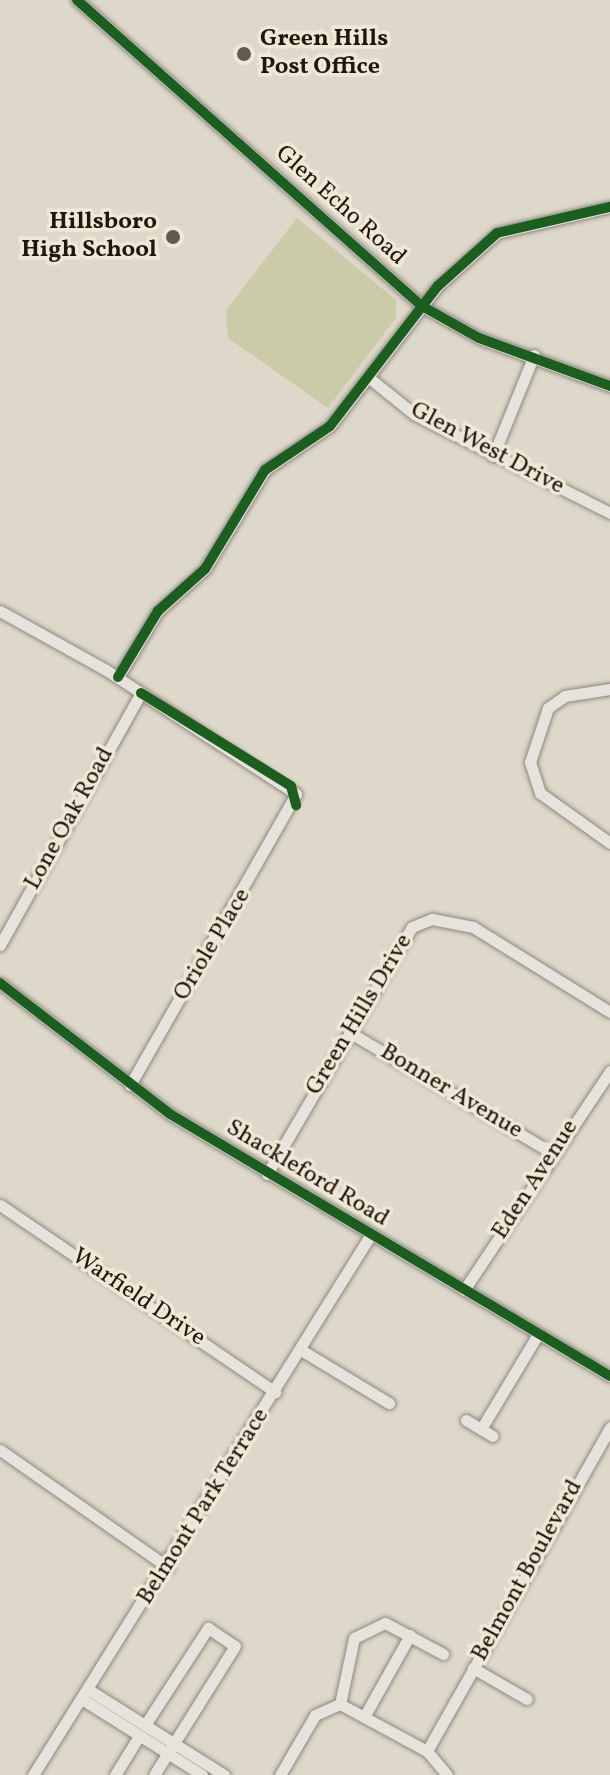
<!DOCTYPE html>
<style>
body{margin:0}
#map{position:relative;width:610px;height:1775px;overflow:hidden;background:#ded8ca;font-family:Vollkorn,serif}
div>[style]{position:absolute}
.green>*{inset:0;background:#cbcaa9}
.roads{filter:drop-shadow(0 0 2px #8d8880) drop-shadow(0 0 2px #8d8880)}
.minor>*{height:11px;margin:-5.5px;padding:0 5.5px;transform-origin:5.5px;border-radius:5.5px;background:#e6e3dc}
.cycleway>*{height:10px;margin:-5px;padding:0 5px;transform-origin:5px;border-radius:5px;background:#1b5e20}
.dots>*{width:22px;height:22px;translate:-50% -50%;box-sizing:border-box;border:4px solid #efe8d7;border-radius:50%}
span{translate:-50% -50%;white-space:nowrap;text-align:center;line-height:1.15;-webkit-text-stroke:7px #efe8d7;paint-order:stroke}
.poi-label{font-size:24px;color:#22150e;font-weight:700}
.left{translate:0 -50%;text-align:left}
.right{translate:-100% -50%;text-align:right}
.street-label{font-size:24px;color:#22150e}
</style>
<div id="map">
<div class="green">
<div style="clip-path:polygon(297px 218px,396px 300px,396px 318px,328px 408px,228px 338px,226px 310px)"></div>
</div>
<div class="roads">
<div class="minor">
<div style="left:77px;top:0;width:461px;rotate:41.6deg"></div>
<div style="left:422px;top:306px;width:65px;rotate:29.3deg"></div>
<div style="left:479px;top:338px;width:140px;rotate:20.1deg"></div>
<div style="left:368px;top:377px;width:59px;rotate:38.8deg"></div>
<div style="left:414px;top:414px;width:220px;rotate:26.8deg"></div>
<div style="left:493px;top:456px;width:109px;rotate:-67.9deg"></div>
<div style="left:0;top:611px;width:121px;rotate:29.1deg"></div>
<div style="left:106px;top:670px;width:227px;rotate:33.1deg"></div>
<div style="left:296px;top:794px;width:335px;rotate:119.7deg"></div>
<div style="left:118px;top:677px;width:77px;rotate:-58.8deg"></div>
<div style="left:158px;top:611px;width:63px;rotate:-41.8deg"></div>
<div style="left:205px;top:569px;width:116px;rotate:-58.8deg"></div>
<div style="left:265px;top:470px;width:78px;rotate:-34.1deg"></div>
<div style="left:330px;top:426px;width:177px;rotate:-52.4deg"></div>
<div style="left:438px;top:286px;width:79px;rotate:-41.9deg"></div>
<div style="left:497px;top:233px;width:116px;rotate:-13deg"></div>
<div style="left:610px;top:689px;width:46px;rotate:171.2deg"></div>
<div style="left:565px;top:696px;width:21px;rotate:145deg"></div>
<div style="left:548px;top:708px;width:57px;rotate:108.4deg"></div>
<div style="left:530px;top:762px;width:33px;rotate:72deg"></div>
<div style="left:540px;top:793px;width:86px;rotate:35.5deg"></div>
<div style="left:0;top:945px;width:289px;rotate:-60.8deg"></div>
<div style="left:0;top:983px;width:215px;rotate:37.6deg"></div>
<div style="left:170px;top:1114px;width:512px;rotate:30.77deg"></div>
<div style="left:349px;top:1032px;width:236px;rotate:30.8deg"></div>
<div style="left:267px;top:1174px;width:286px;rotate:-59.6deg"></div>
<div style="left:412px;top:927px;width:22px;rotate:-22deg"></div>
<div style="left:432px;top:919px;width:42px;rotate:11deg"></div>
<div style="left:473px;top:927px;width:161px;rotate:31.8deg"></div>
<div style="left:0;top:1205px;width:333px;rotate:34.2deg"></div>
<div style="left:464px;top:1290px;width:263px;rotate:-56.3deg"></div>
<div style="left:301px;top:1350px;width:103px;rotate:31.1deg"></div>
<div style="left:466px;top:1420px;width:31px;rotate:31deg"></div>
<div style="left:481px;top:1429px;width:111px;rotate:-59deg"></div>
<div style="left:0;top:1450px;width:205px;rotate:34.9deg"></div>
<div style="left:473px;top:1668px;width:62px;rotate:29.9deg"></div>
<div style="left:89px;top:1690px;width:160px;rotate:32.2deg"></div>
<div style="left:82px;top:1699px;width:142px;rotate:32.3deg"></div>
<div style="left:340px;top:1704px;width:99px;rotate:28.4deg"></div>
<div style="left:427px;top:1751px;width:31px;rotate:50deg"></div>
<div style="left:364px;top:1717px;width:94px;rotate:-60.7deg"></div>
<div style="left:145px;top:1725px;width:116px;rotate:-57deg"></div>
<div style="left:208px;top:1628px;width:32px;rotate:34deg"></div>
<div style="left:235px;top:1646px;width:152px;rotate:122.1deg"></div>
<div style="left:427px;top:1751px;width:372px;rotate:-60.5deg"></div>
<div style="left:33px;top:1775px;width:636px;rotate:-57.99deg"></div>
<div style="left:115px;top:1775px;width:46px;rotate:-58.4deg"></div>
<div style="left:280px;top:1775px;width:69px;rotate:-59.7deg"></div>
<div style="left:315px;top:1715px;width:27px;rotate:-24deg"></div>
<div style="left:340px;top:1704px;width:67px;rotate:-78deg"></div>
<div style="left:354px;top:1638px;width:34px;rotate:-26deg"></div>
<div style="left:385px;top:1623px;width:66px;rotate:28.1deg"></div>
</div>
</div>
<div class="cycleway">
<div style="left:77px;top:0;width:461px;rotate:41.6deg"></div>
<div style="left:422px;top:306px;width:65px;rotate:29.3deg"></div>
<div style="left:479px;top:338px;width:140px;rotate:20.1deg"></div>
<div style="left:118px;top:677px;width:77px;rotate:-58.8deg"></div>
<div style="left:158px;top:611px;width:63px;rotate:-41.8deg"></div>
<div style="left:205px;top:569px;width:116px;rotate:-58.8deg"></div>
<div style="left:265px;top:470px;width:78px;rotate:-34.1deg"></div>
<div style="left:330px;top:426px;width:177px;rotate:-52.4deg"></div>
<div style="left:438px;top:286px;width:79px;rotate:-41.9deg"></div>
<div style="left:497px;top:233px;width:116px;rotate:-13deg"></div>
<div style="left:141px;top:693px;width:176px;rotate:31.8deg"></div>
<div style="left:291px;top:786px;width:20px;rotate:75deg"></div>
<div style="left:0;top:983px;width:215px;rotate:37.6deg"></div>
<div style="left:170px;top:1114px;width:512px;rotate:30.77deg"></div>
</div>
<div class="dots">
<div style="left:244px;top:54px;background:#645950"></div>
<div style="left:173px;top:237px;background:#645950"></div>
</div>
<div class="poi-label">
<span class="left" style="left:260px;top:54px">Green Hills<br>Post Office</span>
<span class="right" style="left:157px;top:237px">Hillsboro<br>High School</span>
</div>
<div class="street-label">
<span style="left:340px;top:206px;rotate:42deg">Glen Echo Road</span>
<span style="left:487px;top:449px;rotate:28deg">Glen West Drive</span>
<span style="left:70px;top:819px;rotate:-61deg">Lone Oak Road</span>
<span style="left:213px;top:945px;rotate:-59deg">Oriole Place</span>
<span style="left:360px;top:1015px;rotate:-59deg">Green Hills Drive</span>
<span style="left:451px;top:1092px;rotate:31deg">Bonner Avenue</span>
<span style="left:307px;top:1174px;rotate:31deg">Shackleford Road</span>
<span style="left:536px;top:1180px;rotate:-57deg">Eden Avenue</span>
<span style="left:138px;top:1298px;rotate:34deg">Warfield Drive</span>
<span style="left:204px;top:1507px;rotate:-58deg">Belmont Park Terrace</span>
<span style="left:528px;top:1571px;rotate:-61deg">Belmont Boulevard</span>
</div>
</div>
